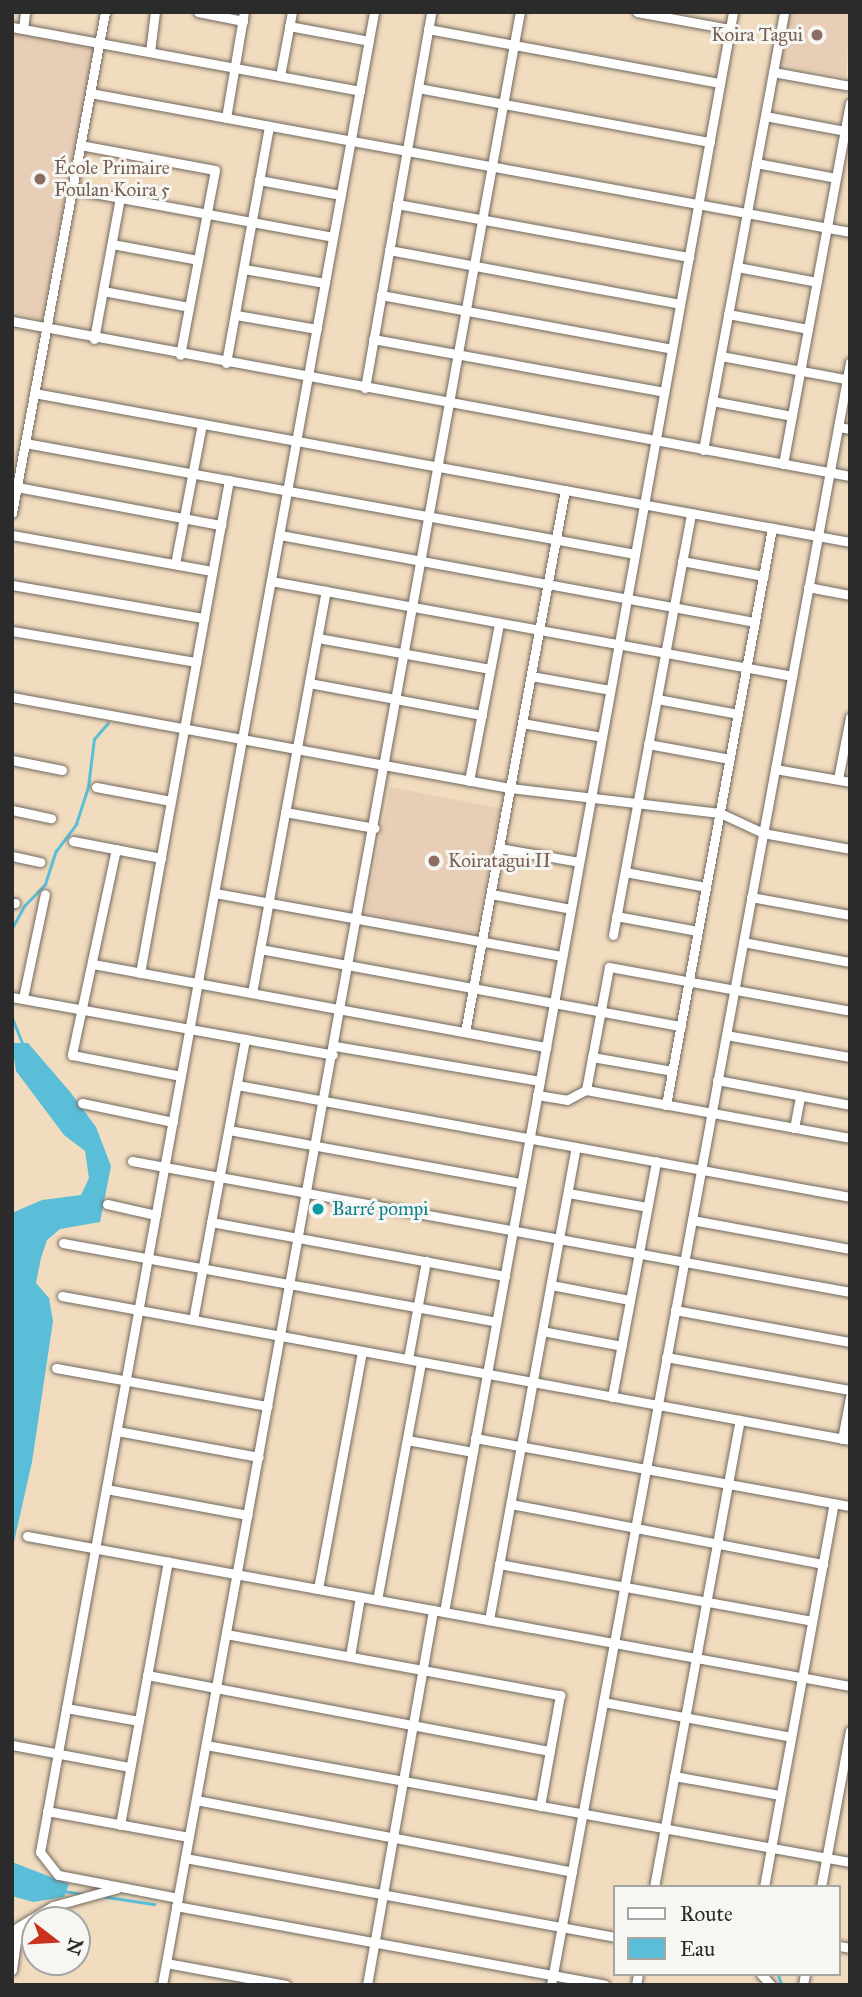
<!DOCTYPE html>
<meta charset="utf-8">
<style>
body{margin:0}
#map{position:relative;width:862px;height:1997px;overflow:hidden;background:#f2dcbf;font-family:"IM FELL Great Primer",serif}
div>[style]{position:absolute}
.built>*{inset:0;background:#e9ceb7;transform-origin:0 0}
.water>*{inset:0;background:#5abed8}
.stream>*{height:2.5px;margin:-1.25px;padding:0 1.25px;transform-origin:1.25px;border-radius:1.25px;background:#5abed8}
.roads{filter:drop-shadow(0 0 2px #71695f) drop-shadow(0 0 2px #71695f)}
.minor>*{height:9px;margin:-4.5px;padding:0 4.5px;transform-origin:4.5px;border-radius:4.5px;background:#fff}
.dots>*{width:19px;height:19px;translate:-50% -50%;box-sizing:border-box;border:4px solid #f6f6f2;border-radius:50%}
span{translate:-50% -50%;white-space:nowrap;text-align:center;line-height:1.15;-webkit-text-stroke:6px #f6f6f2;paint-order:stroke}
.education-label{font-size:19px;color:#785e54}
.right{translate:-100% -50%;text-align:right}
.left{translate:0 -50%;text-align:left}
.culture-label{font-size:19px;color:#0d838f}
.frame{position:absolute;inset:0;border:14px solid #2b2b2b;pointer-events:none}
.legend{position:absolute;left:613px;top:1885px;width:228px;height:91px;box-sizing:border-box;background:#f6f6f2;border:2px solid #a5a5a2;margin:0;padding:9px 12px;list-style:none;font-size:21px;color:#2b2b2b}
.legend li{display:flex;align-items:center;gap:14px;height:35px}
.legend b{width:35px;border:2px solid #a5a5a2}
.north{position:absolute;left:21px;top:1906px;width:70px;height:70px;box-sizing:border-box;background:#f6f6f2;border:2px solid #a5a5a2;border-radius:50%;rotate:107deg;font-size:19px;font-weight:700;line-height:28px;text-align:center;color:#2b2b2b}
.north::after{content:'';display:block;margin:auto;width:24px;height:32px;background:#c8321e;clip-path:polygon(50% 0,100% 100%,50% 72%,0 100%)}
</style>
<div id="map">
<div class="built">
<div style="clip-path:polygon(788px 12px,850px 12px,846px 77px,779px 64px)"></div>
<div style="clip-path:polygon(12px 30px,94px 45px,42px 320px,12px 312px)"></div>
<div style="left:390px;top:787px;width:112px;height:129px;rotate:11deg"></div>
</div>
<div class="water">
<div style="clip-path:polygon(12px 1043px,28px 1043px,71px 1093px,96px 1127px,111px 1166px,100px 1222px,60px 1229px,47px 1240px,41px 1258px,36px 1283px,49px 1298px,53px 1321px,32px 1462px,12px 1551px,12px 1213px,42px 1200px,81px 1195px,89px 1178px,85px 1151px,64px 1135px,16px 1071px)"></div>
<div style="clip-path:polygon(12px 1862px,69px 1884px,64px 1897px,33px 1902px,12px 1896px)"></div>
</div>
<div class="stream">
<div style="left:12px;top:928px;width:26px;rotate:-61deg"></div>
<div style="left:25px;top:905px;width:29px;rotate:-46deg"></div>
<div style="left:45px;top:884px;width:35px;rotate:-72deg"></div>
<div style="left:56px;top:851px;width:34px;rotate:-53deg"></div>
<div style="left:76px;top:824px;width:39px;rotate:-72deg"></div>
<div style="left:88px;top:787px;width:48px;rotate:-82.9deg"></div>
<div style="left:94px;top:739px;width:21px;rotate:-49deg"></div>
<div style="left:12px;top:1017px;width:31px;rotate:68deg"></div>
<div style="left:63px;top:1891px;width:22px;rotate:8deg"></div>
<div style="left:101px;top:1896px;width:54px;rotate:8.6deg"></div>
<div style="left:778px;top:1974px;width:12px;rotate:70deg"></div>
</div>
<div class="roads">
<div class="minor">
<div style="left:198px;top:12px;width:46px;rotate:11.3deg"></div>
<div style="left:637px;top:12px;width:95px;rotate:10.4deg"></div>
<div style="left:289px;top:26px;width:81px;rotate:10.6deg"></div>
<div style="left:12px;top:27px;width:354px;rotate:10.4deg"></div>
<div style="left:23px;top:29px;width:17px;rotate:-83deg"></div>
<div style="left:428px;top:29px;width:297px;rotate:10.5deg"></div>
<div style="left:150px;top:52px;width:40px;rotate:-82.9deg"></div>
<div style="left:773px;top:72px;width:78px;rotate:10.3deg"></div>
<div style="left:280px;top:76px;width:65px;rotate:-79.4deg"></div>
<div style="left:418px;top:88px;width:297px;rotate:10.5deg"></div>
<div style="left:90px;top:93px;width:773px;rotate:10.36deg"></div>
<div style="left:765px;top:116px;width:81px;rotate:10.6deg"></div>
<div style="left:226px;top:118px;width:108px;rotate:-80.4deg"></div>
<div style="left:80px;top:145px;width:137px;rotate:10.5deg"></div>
<div style="left:215px;top:170px;width:188px;rotate:100.7deg"></div>
<div style="left:756px;top:163px;width:81px;rotate:10.6deg"></div>
<div style="left:259px;top:180px;width:83px;rotate:10.4deg"></div>
<div style="left:72px;top:189px;width:265px;rotate:10.4deg"></div>
<div style="left:397px;top:204px;width:297px;rotate:10.3deg"></div>
<div style="left:112px;top:244px;width:87px;rotate:10.5deg"></div>
<div style="left:389px;top:250px;width:296px;rotate:10.5deg"></div>
<div style="left:737px;top:267px;width:81px;rotate:10.6deg"></div>
<div style="left:244px;top:269px;width:82px;rotate:9.8deg"></div>
<div style="left:103px;top:291px;width:87px;rotate:10.5deg"></div>
<div style="left:381px;top:295px;width:296px;rotate:10.5deg"></div>
<div style="left:728px;top:314px;width:81px;rotate:10.6deg"></div>
<div style="left:236px;top:315px;width:82px;rotate:9.8deg"></div>
<div style="left:12px;top:321px;width:852px;rotate:10.48deg"></div>
<div style="left:94px;top:339px;width:143px;rotate:-79.6deg"></div>
<div style="left:373px;top:339px;width:296px;rotate:10.3deg"></div>
<div style="left:721px;top:356px;width:131px;rotate:10.5deg"></div>
<div style="left:226px;top:363px;width:241px;rotate:-79.7deg"></div>
<div style="left:365px;top:388px;width:382px;rotate:-80deg"></div>
<div style="left:34px;top:393px;width:829px;rotate:10.35deg"></div>
<div style="left:712px;top:401px;width:81px;rotate:10.6deg"></div>
<div style="left:838px;top:427px;width:12px;rotate:9deg"></div>
<div style="left:25px;top:443px;width:620px;rotate:10.31deg"></div>
<div style="left:703px;top:450px;width:445px;rotate:-79.5deg"></div>
<div style="left:783px;top:464px;width:367px;rotate:-79.5deg"></div>
<div style="left:17px;top:487px;width:208px;rotate:10.6deg"></div>
<div style="left:12px;top:513px;width:510px;rotate:-79.48deg"></div>
<div style="left:12px;top:535px;width:203px;rotate:10.2deg"></div>
<div style="left:280px;top:535px;width:483px;rotate:10.4deg"></div>
<div style="left:682px;top:561px;width:83px;rotate:10.4deg"></div>
<div style="left:175px;top:564px;width:143px;rotate:-79.1deg"></div>
<div style="left:271px;top:581px;width:530px;rotate:10.33deg"></div>
<div style="left:12px;top:585px;width:195px;rotate:9.8deg"></div>
<div style="left:808px;top:587px;width:43px;rotate:10.8deg"></div>
<div style="left:12px;top:631px;width:187px;rotate:9.6deg"></div>
<div style="left:318px;top:638px;width:175px;rotate:10.2deg"></div>
<div style="left:531px;top:676px;width:80px;rotate:10deg"></div>
<div style="left:309px;top:683px;width:176px;rotate:10.5deg"></div>
<div style="left:12px;top:697px;width:506px;rotate:10.36deg"></div>
<div style="left:510px;top:788px;width:211px;rotate:6.8deg"></div>
<div style="left:720px;top:813px;width:47px;rotate:24.9deg"></div>
<div style="left:763px;top:833px;width:88px;rotate:10.4deg"></div>
<div style="left:657px;top:699px;width:82px;rotate:10.5deg"></div>
<div style="left:522px;top:723px;width:81px;rotate:9.9deg"></div>
<div style="left:648px;top:744px;width:83px;rotate:10.4deg"></div>
<div style="left:12px;top:760px;width:51px;rotate:11.3deg"></div>
<div style="left:775px;top:769px;width:76px;rotate:9.8deg"></div>
<div style="left:838px;top:779px;width:63px;rotate:-79deg"></div>
<div style="left:469px;top:781px;width:161px;rotate:-79.2deg"></div>
<div style="left:96px;top:787px;width:76px;rotate:10.6deg"></div>
<div style="left:12px;top:810px;width:40px;rotate:12deg"></div>
<div style="left:285px;top:812px;width:91px;rotate:10.1deg"></div>
<div style="left:73px;top:841px;width:90px;rotate:10.9deg"></div>
<div style="left:499px;top:848px;width:81px;rotate:9.9deg"></div>
<div style="left:116px;top:849px;width:211px;rotate:102.1deg"></div>
<div style="left:72px;top:1055px;width:111px;rotate:10.9deg"></div>
<div style="left:12px;top:856px;width:29px;rotate:12deg"></div>
<div style="left:625px;top:872px;width:82px;rotate:10.5deg"></div>
<div style="left:215px;top:893px;width:353px;rotate:10.3deg"></div>
<div style="left:491px;top:894px;width:81px;rotate:10.6deg"></div>
<div style="left:751px;top:897px;width:101px;rotate:10.3deg"></div>
<div style="left:12px;top:903px;width:3px"></div>
<div style="left:616px;top:916px;width:83px;rotate:10.4deg"></div>
<div style="left:613px;top:935px;width:429px;rotate:-79.5deg"></div>
<div style="left:743px;top:942px;width:109px;rotate:10.6deg"></div>
<div style="left:260px;top:949px;width:428px;rotate:10.4deg"></div>
<div style="left:93px;top:964px;width:461px;rotate:10.4deg"></div>
<div style="left:140px;top:973px;width:501px;rotate:-79.77deg"></div>
<div style="left:252px;top:993px;width:409px;rotate:-79.6deg"></div>
<div style="left:12px;top:997px;width:326px;rotate:10.2deg"></div>
<div style="left:23px;top:998px;width:106px;rotate:-78.1deg"></div>
<div style="left:465px;top:1032px;width:551px;rotate:-79.55deg"></div>
<div style="left:726px;top:1035px;width:126px;rotate:10.1deg"></div>
<div style="left:335px;top:1046px;width:208px;rotate:9.7deg"></div>
<div style="left:592px;top:1057px;width:81px;rotate:9.9deg"></div>
<div style="left:717px;top:1080px;width:135px;rotate:10.6deg"></div>
<div style="left:237px;top:1085px;width:623px;rotate:10.35deg"></div>
<div style="left:586px;top:1090px;width:125px;rotate:-79.4deg"></div>
<div style="left:609px;top:967px;width:245px;rotate:10.3deg"></div>
<div style="left:537px;top:1095px;width:30px;rotate:9deg"></div>
<div style="left:567px;top:1100px;width:21px;rotate:-28deg"></div>
<div style="left:586px;top:1090px;width:268px;rotate:10.3deg"></div>
<div style="left:82px;top:1103px;width:93px;rotate:11.8deg"></div>
<div style="left:666px;top:1105px;width:587px;rotate:-79.59deg"></div>
<div style="left:794px;top:1128px;width:33px;rotate:-79deg"></div>
<div style="left:229px;top:1130px;width:297px;rotate:10.3deg"></div>
<div style="left:132px;top:1161px;width:730px;rotate:10.34deg"></div>
<div style="left:568px;top:1193px;width:80px;rotate:10deg"></div>
<div style="left:107px;top:1204px;width:50px;rotate:12.7deg"></div>
<div style="left:692px;top:1220px;width:161px;rotate:10.4deg"></div>
<div style="left:211px;top:1222px;width:299px;rotate:10.4deg"></div>
<div style="left:63px;top:1243px;width:440px;rotate:10.3deg"></div>
<div style="left:551px;top:1285px;width:80px;rotate:10.8deg"></div>
<div style="left:62px;top:1296px;width:801px;rotate:10.36deg"></div>
<div style="left:675px;top:1310px;width:178px;rotate:10.4deg"></div>
<div style="left:193px;top:1320px;width:286px;rotate:-79.5deg"></div>
<div style="left:542px;top:1331px;width:81px;rotate:10.6deg"></div>
<div style="left:666px;top:1357px;width:187px;rotate:10.2deg"></div>
<div style="left:408px;top:1359px;width:100px;rotate:-79.6deg"></div>
<div style="left:56px;top:1368px;width:215px;rotate:10.2deg"></div>
<div style="left:612px;top:1397px;width:240px;rotate:-79.4deg"></div>
<div style="left:117px;top:1431px;width:144px;rotate:10.4deg"></div>
<div style="left:475px;top:1438px;width:381px;rotate:10.3deg"></div>
<div style="left:842px;top:1439px;width:43px;rotate:-79.2deg"></div>
<div style="left:407px;top:1440px;width:67px;rotate:10.3deg"></div>
<div style="left:106px;top:1489px;width:144px;rotate:10.4deg"></div>
<div style="left:511px;top:1504px;width:318px;rotate:10.9deg"></div>
<div style="left:27px;top:1536px;width:837px;rotate:10.33deg"></div>
<div style="left:499px;top:1564px;width:318px;rotate:10.3deg"></div>
<div style="left:318px;top:1589px;width:242px;rotate:-79.5deg"></div>
<div style="left:377px;top:1600px;width:242px;rotate:-79.5deg"></div>
<div style="left:444px;top:1612px;width:1626px;rotate:-79.76deg"></div>
<div style="left:489px;top:1620px;width:481px;rotate:-79.6deg"></div>
<div style="left:226px;top:1634px;width:340px;rotate:10.4deg"></div>
<div style="left:560px;top:1695px;width:113px;rotate:100.2deg"></div>
<div style="left:350px;top:1656px;width:60px;rotate:-80.4deg"></div>
<div style="left:147px;top:1675px;width:410px;rotate:10.7deg"></div>
<div style="left:603px;top:1702px;width:191px;rotate:10.5deg"></div>
<div style="left:66px;top:1708px;width:74px;rotate:10.1deg"></div>
<div style="left:12px;top:1745px;width:120px;rotate:10.6deg"></div>
<div style="left:206px;top:1745px;width:655px;rotate:10.3deg"></div>
<div style="left:674px;top:1776px;width:108px;rotate:10.2deg"></div>
<div style="left:196px;top:1800px;width:383px;rotate:10.8deg"></div>
<div style="left:47px;top:1811px;width:144px;rotate:10.4deg"></div>
<div style="left:120px;top:1825px;width:268px;rotate:-79.7deg"></div>
<div style="left:185px;top:1858px;width:437px;rotate:10.4deg"></div>
<div style="left:654px;top:1887px;width:475px;rotate:-79.6deg"></div>
<div style="left:764px;top:1887px;width:390px;rotate:-79.7deg"></div>
<div style="left:821px;top:1887px;width:159px;rotate:-79.5deg"></div>
<div style="left:178px;top:1898px;width:122px;rotate:-169.1deg"></div>
<div style="left:58px;top:1875px;width:29px;rotate:-128deg"></div>
<div style="left:40px;top:1852px;width:1870px;rotate:-79.71deg"></div>
<div style="left:176px;top:1906px;width:436px;rotate:10.4deg"></div>
<div style="left:839px;top:1946px;width:11px;rotate:10deg"></div>
<div style="left:166px;top:1963px;width:122px;rotate:10.4deg"></div>
<div style="left:12px;top:1970px;width:43px;rotate:-82.1deg"></div>
<div style="left:18px;top:1927px;width:41px;rotate:-31deg"></div>
<div style="left:53px;top:1906px;width:67px;rotate:-15.5deg"></div>
<div style="left:761px;top:1974px;width:15px;rotate:48deg"></div>
<div style="left:162px;top:1985px;width:2005px;rotate:-79.72deg"></div>
<div style="left:367px;top:1985px;width:381px;rotate:-80deg"></div>
<div style="left:551px;top:1985px;width:1650px;rotate:-79.56deg"></div>
<div style="left:636px;top:1985px;width:11px;rotate:-80deg"></div>
<div style="left:803px;top:1985px;width:11px;rotate:-80deg"></div>
</div>
</div>
<div class="dots">
<div style="left:817px;top:35px;background:#8d6e63"></div>
<div style="left:40px;top:179px;background:#8d6e63"></div>
<div style="left:434px;top:861px;background:#8d6e63"></div>
<div style="left:318px;top:1209px;background:#0f9aa8"></div>
</div>
<div class="education-label">
<span class="right" style="left:803px;top:35px">Koira Tagui</span>
<span class="left" style="left:54px;top:179px">École Primaire<br>Foulan Koira 5</span>
<span class="left" style="left:448px;top:861px">Koiratagui II</span>
</div>
<div class="culture-label">
<span class="left" style="left:332px;top:1209px">Barré pompi</span>
</div>
<div class="frame"></div>
<ul class="legend">
<li><b style="height:9px;background:#fff"></b>Route</li>
<li><b style="height:19px;background:#5abed8"></b>Eau</li>
</ul>
<div class="north">N</div>
</div>
